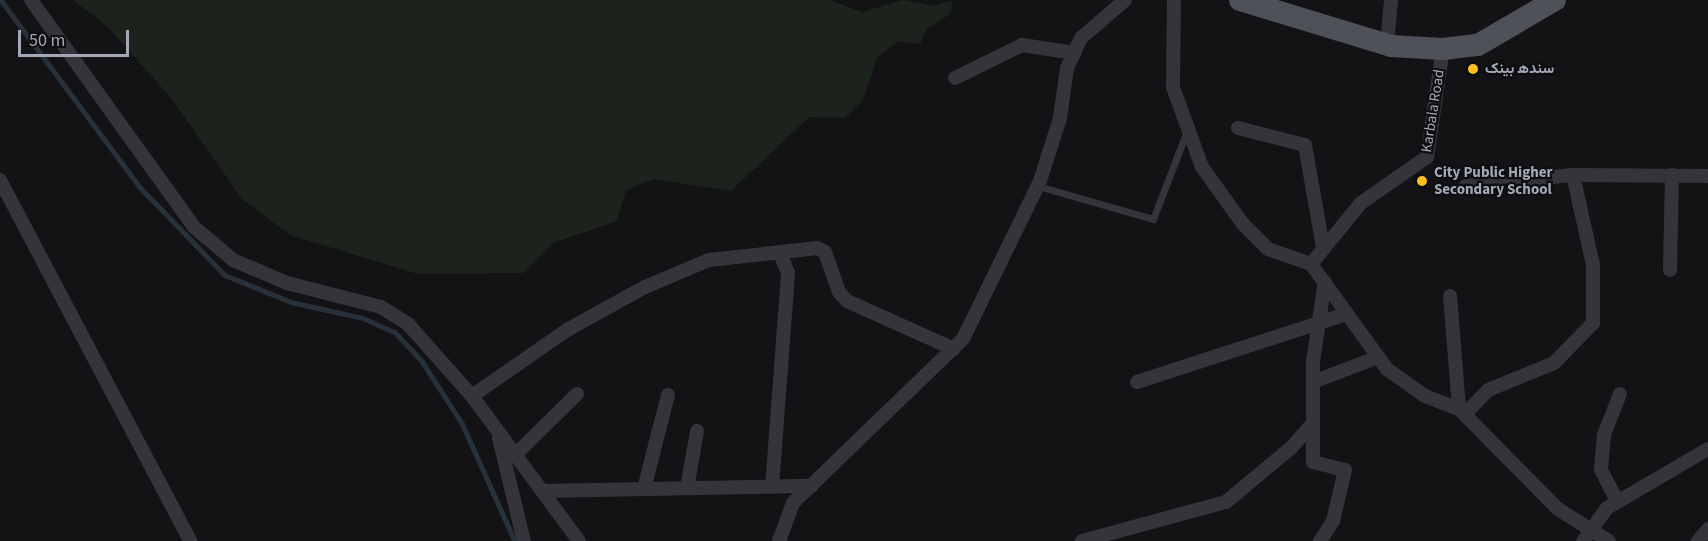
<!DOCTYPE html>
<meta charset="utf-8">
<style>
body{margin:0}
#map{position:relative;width:1708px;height:541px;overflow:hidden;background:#131315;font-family:"Source Sans 3",Vazirmatn,sans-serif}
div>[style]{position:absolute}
.green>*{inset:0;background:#1b231c}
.stream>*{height:4.5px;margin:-2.25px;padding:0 2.25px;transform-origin:2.25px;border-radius:2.25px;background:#28313a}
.lane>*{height:7px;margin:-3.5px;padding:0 3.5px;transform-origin:3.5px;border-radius:3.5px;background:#34343a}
.street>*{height:14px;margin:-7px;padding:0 7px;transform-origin:7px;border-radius:7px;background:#34343a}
.primary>*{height:22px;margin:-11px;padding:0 11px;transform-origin:11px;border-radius:11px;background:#4f5159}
.dots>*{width:16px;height:16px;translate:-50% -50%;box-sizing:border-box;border:3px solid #0e0e10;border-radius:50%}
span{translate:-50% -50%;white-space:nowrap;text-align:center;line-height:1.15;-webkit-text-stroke:4.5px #0e0e10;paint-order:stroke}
.poi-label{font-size:15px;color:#a3a8b7;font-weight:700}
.left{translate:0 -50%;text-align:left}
.street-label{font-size:15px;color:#a3a8b7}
.scale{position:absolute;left:18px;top:30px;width:111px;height:27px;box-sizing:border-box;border:3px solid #a3a8b7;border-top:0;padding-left:8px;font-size:18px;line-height:21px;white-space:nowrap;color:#a3a8b7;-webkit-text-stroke:4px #0e0e10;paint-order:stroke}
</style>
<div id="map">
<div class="green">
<div style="clip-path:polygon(73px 0,829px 0,862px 12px,903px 0,933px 6px,953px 0,950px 14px,926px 30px,920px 44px,899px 41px,877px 58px,863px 100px,845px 118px,809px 117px,731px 191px,653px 179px,626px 190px,617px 221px,553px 243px,523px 273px,418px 274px,290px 235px,242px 199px,171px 98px,109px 28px)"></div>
</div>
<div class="stream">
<div style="left:1px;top:0;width:232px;rotate:53.4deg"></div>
<div style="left:139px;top:186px;width:124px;rotate:46deg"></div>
<div style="left:225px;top:275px;width:71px;rotate:22.2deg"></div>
<div style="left:291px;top:302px;width:74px;rotate:12.5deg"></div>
<div style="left:363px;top:318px;width:35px;rotate:24deg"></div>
<div style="left:395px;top:332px;width:40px;rotate:47deg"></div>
<div style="left:422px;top:361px;width:74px;rotate:57.2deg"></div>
<div style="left:462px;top:423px;width:129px;rotate:65.8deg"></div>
</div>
<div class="lane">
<div style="left:1038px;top:186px;width:120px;rotate:16deg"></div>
<div style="left:1153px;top:219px;width:94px;rotate:-68.9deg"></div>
</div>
<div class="street">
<div style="left:31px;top:0;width:279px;rotate:54.3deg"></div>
<div style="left:194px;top:227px;width:51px;rotate:40.2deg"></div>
<div style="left:233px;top:260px;width:59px;rotate:23.1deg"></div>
<div style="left:287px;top:283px;width:97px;rotate:14.3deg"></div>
<div style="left:381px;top:307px;width:32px;rotate:32deg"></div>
<div style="left:408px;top:324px;width:96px;rotate:48.4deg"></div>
<div style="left:472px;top:396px;width:180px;rotate:53.6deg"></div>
<div style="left:1174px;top:0;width:87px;rotate:90.7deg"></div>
<div style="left:1173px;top:87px;width:85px;rotate:70.1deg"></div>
<div style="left:1202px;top:167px;width:70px;rotate:54.3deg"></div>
<div style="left:1243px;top:224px;width:35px;rotate:45deg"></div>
<div style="left:1268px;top:249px;width:46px;rotate:19.2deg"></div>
<div style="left:1311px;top:264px;width:130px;rotate:54.1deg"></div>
<div style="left:1387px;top:369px;width:47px;rotate:35.4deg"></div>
<div style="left:1425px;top:396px;width:36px;rotate:21deg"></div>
<div style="left:1459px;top:409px;width:141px;rotate:45.3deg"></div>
<div style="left:1558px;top:509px;width:60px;rotate:32.1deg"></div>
<div style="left:1387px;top:45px;width:45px;rotate:-84.9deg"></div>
<div style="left:955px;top:78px;width:75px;rotate:-26.2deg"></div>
<div style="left:1022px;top:45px;width:53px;rotate:8.7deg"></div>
<div style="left:1238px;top:128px;width:69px;rotate:14.2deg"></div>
<div style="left:1305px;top:145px;width:104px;rotate:80deg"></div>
<div style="left:0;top:180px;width:408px;rotate:62.2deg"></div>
<div style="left:1466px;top:186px;width:108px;rotate:-5.9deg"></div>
<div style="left:1573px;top:175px;width:135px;rotate:0.4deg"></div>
<div style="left:1311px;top:264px;width:79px;rotate:-50.7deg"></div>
<div style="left:1361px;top:203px;width:80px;rotate:-34.9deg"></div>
<div style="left:1427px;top:157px;width:109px;rotate:-81.6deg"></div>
<div style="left:1670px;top:270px;width:95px;rotate:-88.8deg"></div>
<div style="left:1450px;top:296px;width:113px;rotate:85.4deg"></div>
<div style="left:1137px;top:382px;width:220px;rotate:-18deg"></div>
<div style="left:1313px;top:382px;width:70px;rotate:-21deg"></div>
<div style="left:472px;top:396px;width:116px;rotate:-34.8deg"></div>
<div style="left:567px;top:330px;width:89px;rotate:-28.9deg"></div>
<div style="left:645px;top:287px;width:69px;rotate:-22.9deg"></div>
<div style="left:709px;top:260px;width:109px;rotate:-6.3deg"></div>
<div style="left:817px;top:248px;width:9px;rotate:27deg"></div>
<div style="left:825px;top:252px;width:42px;rotate:70.7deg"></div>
<div style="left:839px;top:292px;width:12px;rotate:48deg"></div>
<div style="left:847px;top:301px;width:117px;rotate:24.2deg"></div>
<div style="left:1465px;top:414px;width:33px;rotate:-46deg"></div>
<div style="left:1488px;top:390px;width:71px;rotate:-22.2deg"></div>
<div style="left:1554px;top:363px;width:56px;rotate:-45.7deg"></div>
<div style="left:1593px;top:323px;width:58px;rotate:-90deg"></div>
<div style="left:1593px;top:265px;width:92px;rotate:-102.5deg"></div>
<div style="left:1313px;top:423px;width:39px;rotate:90deg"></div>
<div style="left:1313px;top:462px;width:33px;rotate:14deg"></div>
<div style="left:1345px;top:470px;width:52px;rotate:103.2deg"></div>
<div style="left:1333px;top:521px;width:24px;rotate:123deg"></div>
<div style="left:499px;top:438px;width:106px;rotate:76.4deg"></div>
<div style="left:515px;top:455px;width:87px;rotate:-44.5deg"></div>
<div style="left:772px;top:487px;width:215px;rotate:-85.7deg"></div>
<div style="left:788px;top:273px;width:22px;rotate:-112deg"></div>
<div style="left:687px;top:488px;width:58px;rotate:-80deg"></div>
<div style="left:644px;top:489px;width:97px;rotate:-75.7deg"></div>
<div style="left:542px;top:491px;width:270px;rotate:-1.1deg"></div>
<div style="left:1617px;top:501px;width:36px;rotate:-117deg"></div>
<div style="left:1601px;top:469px;width:34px;rotate:-85deg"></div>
<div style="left:1604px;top:435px;width:44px;rotate:-68.7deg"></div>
<div style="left:779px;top:541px;width:40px;rotate:-69.8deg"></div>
<div style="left:793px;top:503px;width:236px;rotate:-44deg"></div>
<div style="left:963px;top:339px;width:176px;rotate:-64deg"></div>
<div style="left:1040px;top:181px;width:66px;rotate:-72.4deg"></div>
<div style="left:1060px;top:118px;width:50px;rotate:-82deg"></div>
<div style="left:1067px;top:68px;width:33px;rotate:-65deg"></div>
<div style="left:1081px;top:38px;width:58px;rotate:-40.8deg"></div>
<div style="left:1082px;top:541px;width:149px;rotate:-15.2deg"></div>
<div style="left:1226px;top:502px;width:86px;rotate:-39.8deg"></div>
<div style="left:1292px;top:447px;width:32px;rotate:-49deg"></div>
<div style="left:1313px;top:423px;width:62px;rotate:-90deg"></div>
<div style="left:1313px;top:361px;width:80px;rotate:-81.4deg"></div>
<div style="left:1583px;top:541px;width:41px;rotate:-54deg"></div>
<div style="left:1607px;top:508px;width:117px;rotate:-30.3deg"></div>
<div style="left:1698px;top:541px;width:16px;rotate:-50deg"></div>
</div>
<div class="primary">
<div style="left:1240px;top:0;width:158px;rotate:16.9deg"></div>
<div style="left:1391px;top:46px;width:52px;rotate:3.3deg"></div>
<div style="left:1443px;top:49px;width:35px;rotate:-7deg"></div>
<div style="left:1478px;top:45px;width:89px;rotate:-30.3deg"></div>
</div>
<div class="dots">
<div style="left:1473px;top:69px;background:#ffbf21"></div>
<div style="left:1422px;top:181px;background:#ffbf21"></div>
</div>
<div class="poi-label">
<span class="left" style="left:1485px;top:69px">سندھ بینک</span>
<span class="left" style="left:1434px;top:181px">City Public Higher<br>Secondary School</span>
</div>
<div class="street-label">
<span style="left:1433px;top:111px;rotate:-81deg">Karbala Road</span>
</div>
<div class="scale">50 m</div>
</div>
